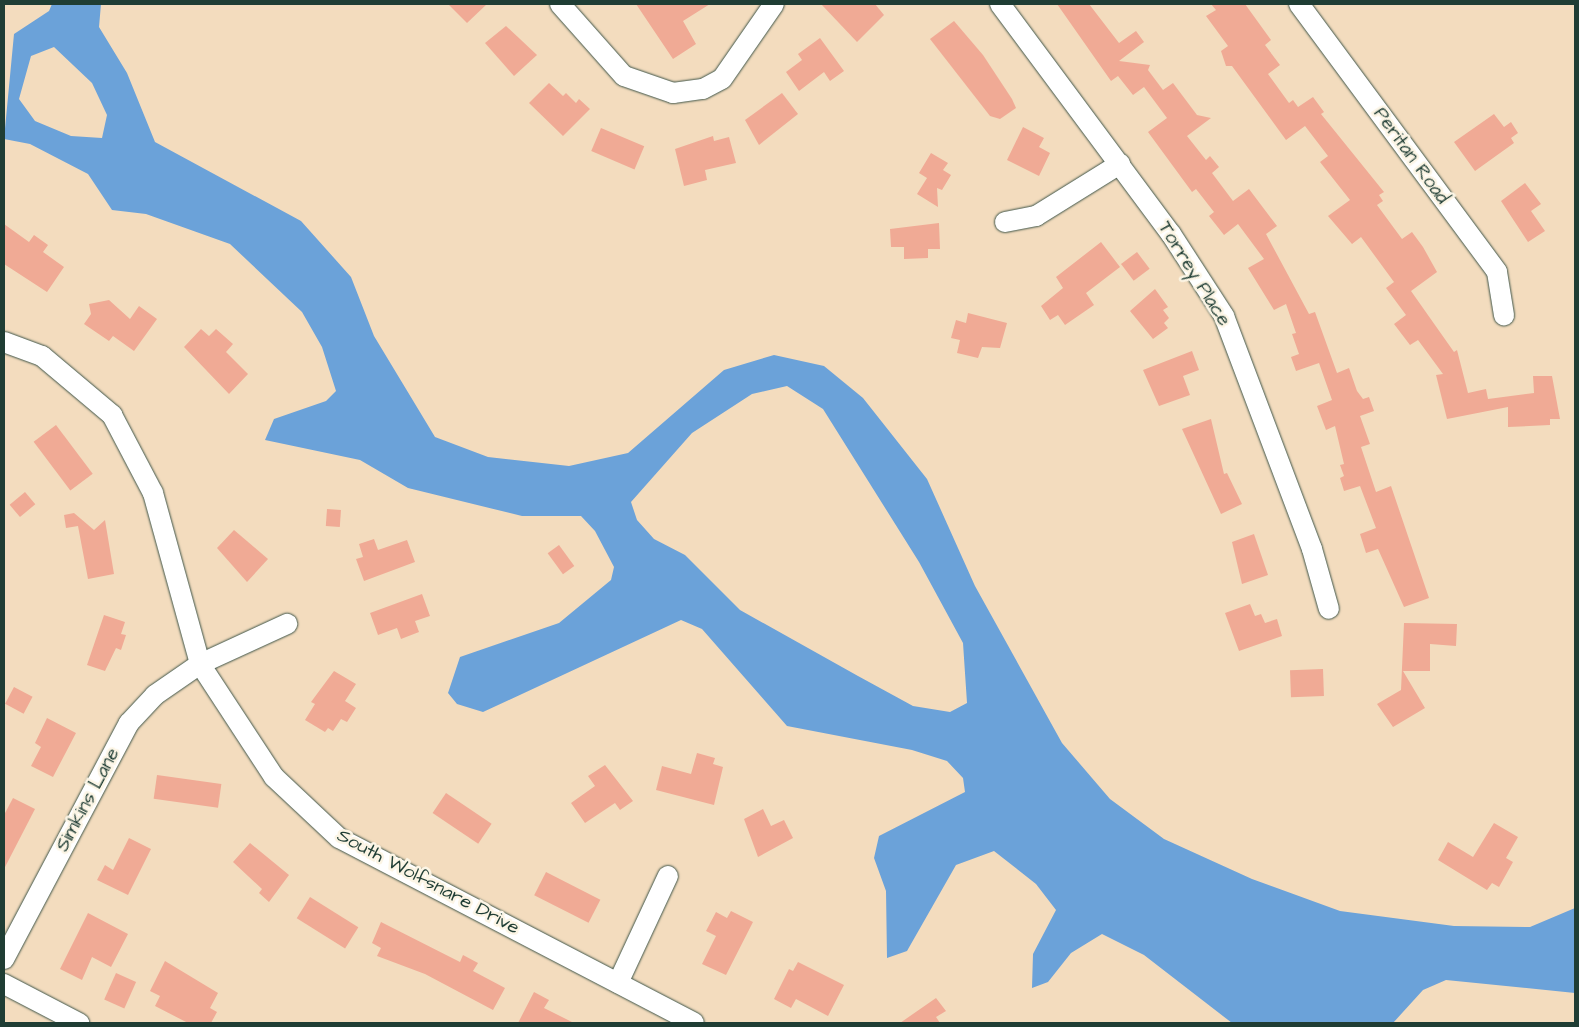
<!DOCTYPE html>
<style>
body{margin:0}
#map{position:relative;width:1579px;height:1027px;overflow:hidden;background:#f3dcbe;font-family:"Architects Daughter",sans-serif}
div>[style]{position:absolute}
.water>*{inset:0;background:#6ba2d9}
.building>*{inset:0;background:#f0aa95;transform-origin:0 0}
.roads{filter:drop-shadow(0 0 1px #3f5549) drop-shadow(0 0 1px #3f5549)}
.street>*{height:20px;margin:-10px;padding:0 10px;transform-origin:10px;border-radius:10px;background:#fff}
span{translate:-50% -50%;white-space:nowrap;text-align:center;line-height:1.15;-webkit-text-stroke:5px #fcf5e5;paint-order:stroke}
.street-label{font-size:19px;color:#1f3d34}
.frame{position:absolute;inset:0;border:5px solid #1f3d34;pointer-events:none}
</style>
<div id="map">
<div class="water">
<div style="clip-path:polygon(evenodd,52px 4px,101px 4px,99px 27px,127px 73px,155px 142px,301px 221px,351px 277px,374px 336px,435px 437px,488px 457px,569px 466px,628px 453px,724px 370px,774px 355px,824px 366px,863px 398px,927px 479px,975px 586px,1062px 743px,1110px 799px,1164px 839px,1252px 879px,1340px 911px,1454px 926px,1530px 927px,1575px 908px,1575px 993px,1446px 980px,1423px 990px,1393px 1023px,1232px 1023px,1144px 955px,1102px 934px,1071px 953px,1048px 982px,1032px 988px,1033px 954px,1056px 910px,1036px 884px,994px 851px,956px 865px,907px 951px,887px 958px,886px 891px,874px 858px,879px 836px,965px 792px,963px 778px,947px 761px,912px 750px,787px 726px,702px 629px,681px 620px,483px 712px,457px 704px,448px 693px,460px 657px,559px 623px,611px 580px,614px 567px,595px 531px,581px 516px,522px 516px,408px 488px,360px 460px,265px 440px,274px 419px,326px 401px,336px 391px,322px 347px,302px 312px,230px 244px,146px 214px,112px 210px,88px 174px,30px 144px,4px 139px,14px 34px,49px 11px,52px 4px,54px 47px,92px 83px,107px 115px,102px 138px,71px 136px,35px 121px,19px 99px,31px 56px,54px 47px,52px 4px,787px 386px,823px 409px,919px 562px,963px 643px,967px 703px,950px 712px,913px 706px,858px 676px,740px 610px,685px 555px,654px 539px,637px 520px,631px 502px,692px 433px,752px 394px,787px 386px)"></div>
</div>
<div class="building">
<div style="clip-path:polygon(448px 4px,487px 4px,467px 23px)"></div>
<div style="clip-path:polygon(636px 4px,710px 4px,683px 21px,696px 44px,673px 59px)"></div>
<div style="clip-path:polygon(821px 4px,875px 4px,884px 15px,857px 42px)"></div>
<div style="clip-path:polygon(1057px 4px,1089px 4px,1119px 43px,1136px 31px,1144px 42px,1119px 61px,1150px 65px,1148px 70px,1163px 90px,1173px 83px,1197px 115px,1211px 118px,1187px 136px,1206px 160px,1210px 156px,1219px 167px,1212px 173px,1233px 201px,1249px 189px,1277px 226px,1266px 234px,1309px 314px,1315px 312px,1337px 373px,1349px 368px,1357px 391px,1363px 399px,1369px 397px,1374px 411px,1360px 416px,1370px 444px,1361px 447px,1376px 492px,1391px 486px,1429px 598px,1404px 607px,1378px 549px,1366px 553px,1360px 534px,1376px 528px,1360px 486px,1344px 491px,1340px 478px,1344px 476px,1340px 465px,1344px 464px,1335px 426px,1326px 430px,1317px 406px,1332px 400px,1319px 363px,1296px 371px,1291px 357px,1299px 354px,1292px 334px,1296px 333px,1286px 304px,1274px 310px,1248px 268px,1264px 259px,1238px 224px,1224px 235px,1209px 216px,1214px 212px,1196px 189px,1192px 192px,1148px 132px,1167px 118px,1144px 87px,1133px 95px,1118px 76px,1111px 81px)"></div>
<div style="clip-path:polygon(1211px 4px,1245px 4px,1271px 40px,1265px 45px,1280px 65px,1268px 74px,1289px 103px,1293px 100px,1298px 107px,1313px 97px,1324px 112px,1321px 114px,1384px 192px,1379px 195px,1383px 201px,1377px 205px,1402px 239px,1412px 232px,1423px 247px,1437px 272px,1411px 291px,1454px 352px,1457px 350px,1468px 393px,1486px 389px,1488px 399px,1534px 393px,1533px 376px,1552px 376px,1560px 419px,1550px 419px,1550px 425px,1508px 427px,1508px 407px,1447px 419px,1436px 375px,1443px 374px,1418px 340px,1410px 345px,1394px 324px,1406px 315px,1386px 288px,1394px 282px,1361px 237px,1352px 244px,1328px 216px,1350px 200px,1320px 162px,1328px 156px,1305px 126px,1286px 140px,1232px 66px,1226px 66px,1221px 51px,1228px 46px,1206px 16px,1216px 10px)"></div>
<div style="clip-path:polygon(954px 21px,983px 55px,1012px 99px,1016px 108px,1000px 119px,990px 116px,930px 39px)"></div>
<div style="clip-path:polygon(506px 26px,537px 55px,514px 76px,485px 43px)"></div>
<div style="clip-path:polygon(820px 38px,844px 71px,830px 81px,824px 72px,799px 91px,786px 72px,802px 60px,798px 54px)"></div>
<div style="clip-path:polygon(549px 83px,563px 96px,566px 93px,576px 103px,579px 99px,590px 109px,563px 136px,529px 103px)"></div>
<div style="clip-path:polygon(782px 93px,798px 114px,759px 145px,745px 120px)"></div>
<div style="clip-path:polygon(1494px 114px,1504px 127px,1511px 122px,1518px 133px,1511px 138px,1514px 143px,1475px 171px,1454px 142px)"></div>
<div style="clip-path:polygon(1023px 127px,1044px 138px,1039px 147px,1050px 153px,1039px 176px,1007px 160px)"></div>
<div style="left:601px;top:128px;width:47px;height:25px;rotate:23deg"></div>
<div style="clip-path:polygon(713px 136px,714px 141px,729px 137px,736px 163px,705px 170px,707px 180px,684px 186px,675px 149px)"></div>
<div style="clip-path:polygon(931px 153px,948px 163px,943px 170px,951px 175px,942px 190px,937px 188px,938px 207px,917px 194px,927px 178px,919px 173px)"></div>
<div style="clip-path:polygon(1525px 183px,1541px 204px,1531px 211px,1545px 231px,1528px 242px,1501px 201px)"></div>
<div style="clip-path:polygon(939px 223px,940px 249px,928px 249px,928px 258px,904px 259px,904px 247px,891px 247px,890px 229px)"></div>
<div style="clip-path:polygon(4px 224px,29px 242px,34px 235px,48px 245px,43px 252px,64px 267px,47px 292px,4px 264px)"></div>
<div style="clip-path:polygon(1101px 242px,1120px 267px,1086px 293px,1094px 305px,1065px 325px,1058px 315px,1050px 320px,1041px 306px,1063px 288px,1056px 277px)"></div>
<div style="left:1137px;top:252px;width:21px;height:20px;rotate:53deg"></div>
<div style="clip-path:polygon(1155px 289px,1168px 307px,1163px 310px,1169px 318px,1164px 323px,1168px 328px,1153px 339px,1130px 311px)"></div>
<div style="clip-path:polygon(109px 300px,130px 319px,139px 306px,157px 319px,134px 351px,113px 336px,109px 341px,84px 324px,91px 314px,89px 304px)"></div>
<div style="clip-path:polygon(968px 313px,1007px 323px,1000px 348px,982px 347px,978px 358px,957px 353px,960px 340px,951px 338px,956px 320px,966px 323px)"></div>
<div style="clip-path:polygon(201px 329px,209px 336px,216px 329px,233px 344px,226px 352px,248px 374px,229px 394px,184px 347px)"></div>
<div style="clip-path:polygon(1192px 351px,1199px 370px,1183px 376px,1190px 395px,1159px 406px,1143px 370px)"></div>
<div style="clip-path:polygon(1211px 419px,1224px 474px,1227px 473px,1242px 504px,1221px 514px,1182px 429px)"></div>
<div style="left:56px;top:425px;width:61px;height:28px;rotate:53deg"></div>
<div style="left:25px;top:492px;width:16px;height:20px;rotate:50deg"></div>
<div style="left:327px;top:509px;width:14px;height:17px;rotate:4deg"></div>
<div style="clip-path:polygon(74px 513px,94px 530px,105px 520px,114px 574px,88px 579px,78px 526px,66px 528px,64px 515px)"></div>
<div style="clip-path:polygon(234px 530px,268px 559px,247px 582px,217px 548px)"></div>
<div style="clip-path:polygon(1254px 534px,1268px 575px,1242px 584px,1232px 542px)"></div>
<div style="clip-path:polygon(374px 539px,378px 550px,407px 540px,415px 562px,364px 581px,356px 559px,363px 557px,359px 544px)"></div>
<div style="left:559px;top:545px;width:26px;height:14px;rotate:54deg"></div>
<div style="clip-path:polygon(422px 594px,430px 616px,415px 621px,419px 632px,401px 639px,397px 628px,378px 635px,370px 613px)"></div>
<div style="clip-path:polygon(1250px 604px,1255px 616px,1261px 614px,1265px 623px,1277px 619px,1282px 636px,1239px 651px,1225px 613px)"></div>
<div style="clip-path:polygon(104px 615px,125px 622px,121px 634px,126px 635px,121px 650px,116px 648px,105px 671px,87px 665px)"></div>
<div style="clip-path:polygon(1404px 623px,1457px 624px,1456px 646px,1430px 644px,1430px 671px,1403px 671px,1425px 708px,1393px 727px,1377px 704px,1401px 690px)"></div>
<div style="left:1323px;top:669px;width:27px;height:33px;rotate:88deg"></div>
<div style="clip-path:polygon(334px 671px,356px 684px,345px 701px,356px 708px,347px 722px,341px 719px,333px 731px,328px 728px,325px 732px,305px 720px,315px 704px,311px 702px)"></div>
<div style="left:14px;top:687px;width:21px;height:19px;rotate:28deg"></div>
<div style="clip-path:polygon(47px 718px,76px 733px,53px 777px,31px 766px,41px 747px,35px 743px)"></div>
<div style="clip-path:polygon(697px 753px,715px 758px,713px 764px,723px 767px,714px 805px,656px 790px,662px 766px,691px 774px)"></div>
<div style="clip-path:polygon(605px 765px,633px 801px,620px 810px,615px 803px,585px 823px,571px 803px,595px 786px,588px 776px)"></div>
<div style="left:157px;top:775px;width:65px;height:24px;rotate:8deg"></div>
<div style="left:446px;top:793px;width:55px;height:24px;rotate:34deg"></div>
<div style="clip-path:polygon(13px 798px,35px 809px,4px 869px,4px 815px)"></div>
<div style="clip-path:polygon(763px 809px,771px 826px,784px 820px,793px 838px,758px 857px,744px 819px)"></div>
<div style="clip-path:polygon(1494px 823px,1518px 837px,1506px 858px,1513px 862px,1499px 887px,1492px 883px,1487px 890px,1438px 860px,1448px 842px,1473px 857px)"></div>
<div style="clip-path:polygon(129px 838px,151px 849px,128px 895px,97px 880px,105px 865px,113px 870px)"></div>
<div style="clip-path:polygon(250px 843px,289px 875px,269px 902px,259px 893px,262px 889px,233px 862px)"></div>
<div style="left:546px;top:872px;width:61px;height:26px;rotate:27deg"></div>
<div style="left:310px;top:897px;width:57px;height:25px;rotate:32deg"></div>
<div style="clip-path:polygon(731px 911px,753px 922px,726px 975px,702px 964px,716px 936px,706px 931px,716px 912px,727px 918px)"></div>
<div style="clip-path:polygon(88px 913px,128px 934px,111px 967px,92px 957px,82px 980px,60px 969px)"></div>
<div style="clip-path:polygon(381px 922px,460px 962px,463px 955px,478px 963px,473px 971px,505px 988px,493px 1010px,425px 974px,377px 956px,381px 948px,372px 943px)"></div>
<div style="clip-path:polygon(165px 961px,218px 993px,210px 1008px,217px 1012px,211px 1023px,188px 1023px,155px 1006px,160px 996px,150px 991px)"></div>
<div style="clip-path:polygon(798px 962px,844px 985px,828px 1016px,796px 999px,791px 1008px,774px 999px,789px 969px,793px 971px)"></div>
<div style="left:116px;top:973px;width:22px;height:29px;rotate:24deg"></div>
<div style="clip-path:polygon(534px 992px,549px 1000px,544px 1008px,574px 1023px,518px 1023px)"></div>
<div style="clip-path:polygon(936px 998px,946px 1011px,936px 1017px,940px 1023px,900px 1023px)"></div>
</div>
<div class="roads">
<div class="street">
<div style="left:560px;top:4px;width:96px;rotate:48.4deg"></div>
<div style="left:624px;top:76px;width:52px;rotate:19.1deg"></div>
<div style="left:673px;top:93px;width:30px;rotate:-8deg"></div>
<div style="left:703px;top:89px;width:21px;rotate:-28deg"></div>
<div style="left:722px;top:79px;width:91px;rotate:-55.3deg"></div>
<div style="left:1000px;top:4px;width:287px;rotate:53.4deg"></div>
<div style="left:1171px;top:234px;width:98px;rotate:57.1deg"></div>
<div style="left:1224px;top:316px;width:249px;rotate:69.3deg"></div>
<div style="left:1312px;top:549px;width:62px;rotate:74.2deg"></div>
<div style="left:1299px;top:4px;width:333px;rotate:53.5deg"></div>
<div style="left:1497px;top:272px;width:44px;rotate:80.8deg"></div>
<div style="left:1005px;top:222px;width:32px;rotate:-11deg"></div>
<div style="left:1036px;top:216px;width:99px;rotate:-31.8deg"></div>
<div style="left:4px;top:342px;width:40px;rotate:20.2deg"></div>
<div style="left:42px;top:356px;width:92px;rotate:40.1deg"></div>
<div style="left:112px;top:415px;width:88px;rotate:62.3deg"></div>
<div style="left:153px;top:493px;width:177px;rotate:74.6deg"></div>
<div style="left:200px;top:664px;width:135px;rotate:56.8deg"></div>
<div style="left:274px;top:777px;width:89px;rotate:43.2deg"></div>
<div style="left:339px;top:838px;width:400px;rotate:27.5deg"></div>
<div style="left:4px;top:959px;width:267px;rotate:-62.1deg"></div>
<div style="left:129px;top:723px;width:38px;rotate:-47deg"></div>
<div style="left:155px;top:695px;width:55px;rotate:-34.6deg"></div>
<div style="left:200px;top:664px;width:96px;rotate:-24.7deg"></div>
<div style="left:618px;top:983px;width:118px;rotate:-65deg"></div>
<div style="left:4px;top:984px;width:85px;rotate:27.5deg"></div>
</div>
</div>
<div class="street-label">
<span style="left:1411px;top:156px;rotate:54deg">Peritan Road</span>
<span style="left:1194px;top:274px;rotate:58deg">Torrey Place</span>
<span style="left:88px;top:800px;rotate:-62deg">Simkins Lane</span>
<span style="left:428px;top:882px;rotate:28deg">South Wolfsnare Drive</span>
</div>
<div class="frame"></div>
</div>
